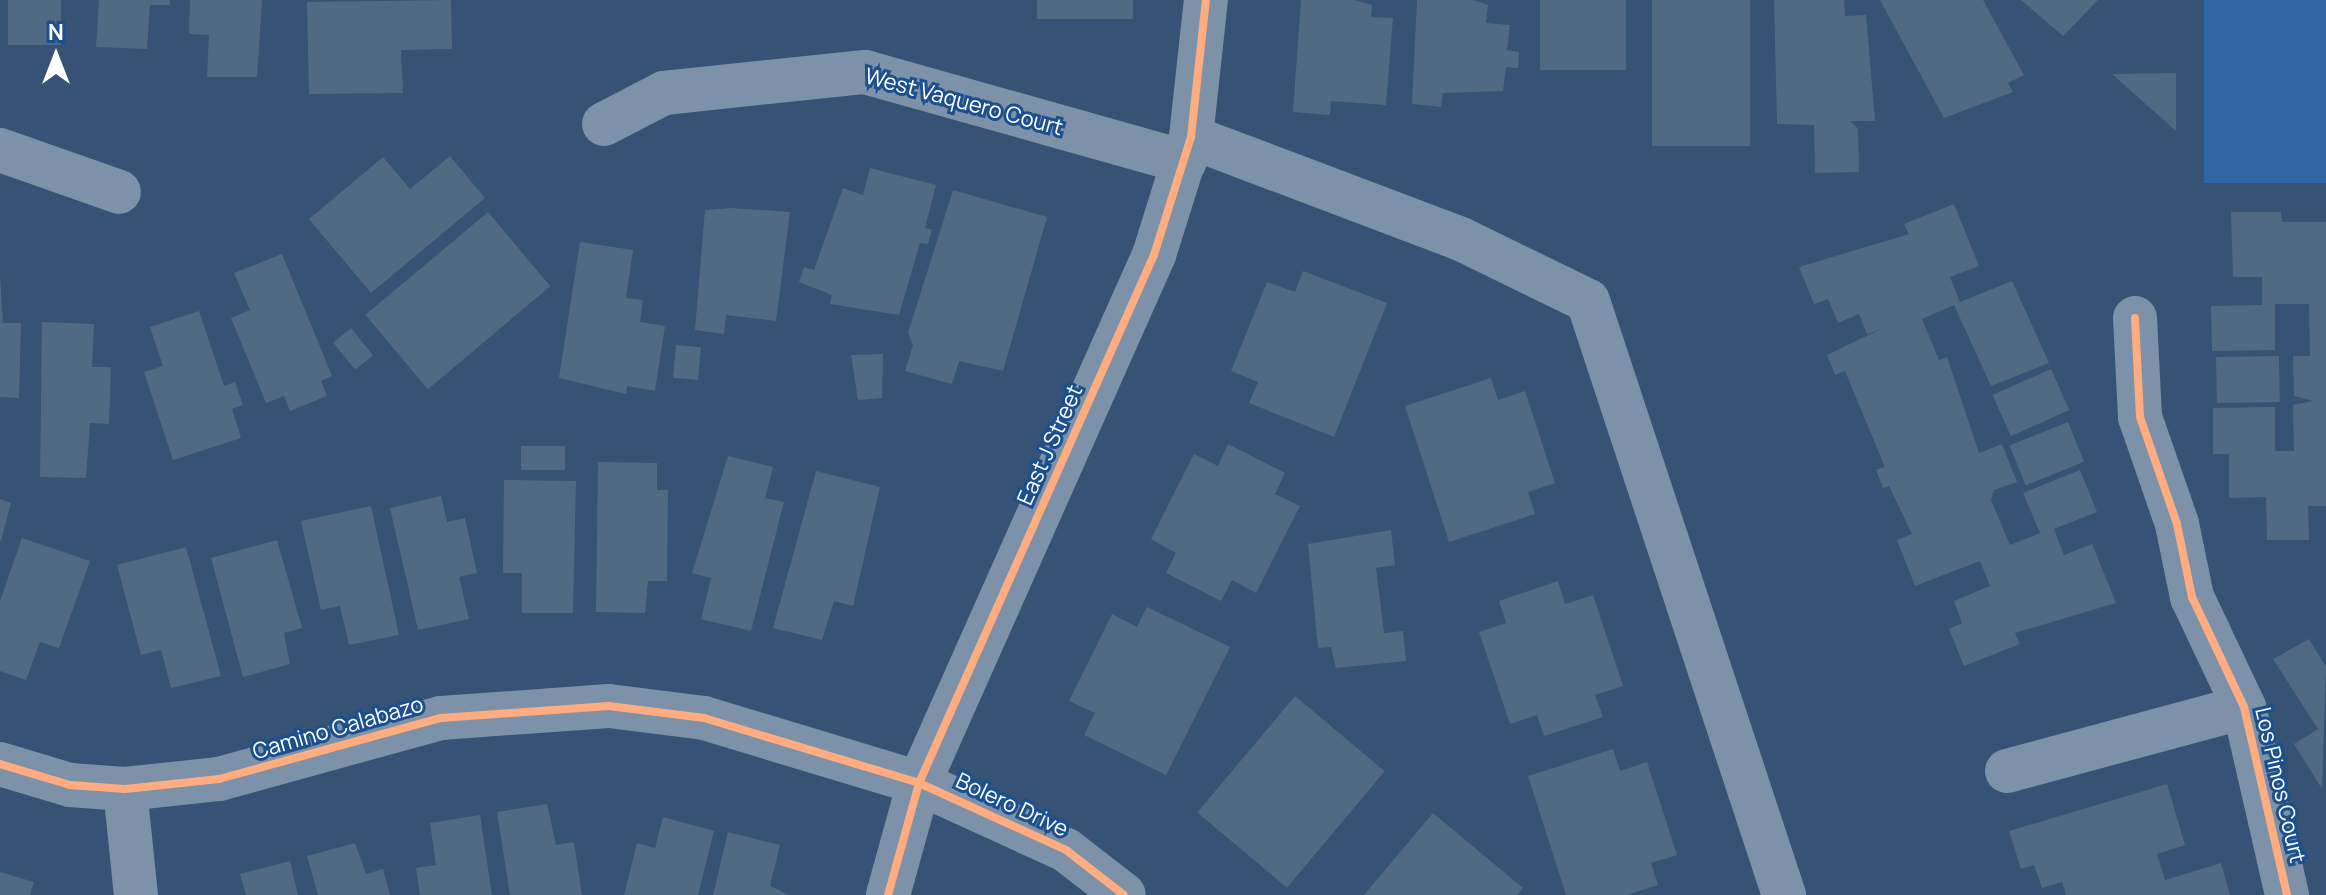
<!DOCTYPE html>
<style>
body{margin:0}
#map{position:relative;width:2326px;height:895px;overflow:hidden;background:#365274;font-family:Manrope,sans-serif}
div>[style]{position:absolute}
.green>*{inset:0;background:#2f66a5;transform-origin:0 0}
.building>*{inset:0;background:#526984;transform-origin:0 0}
.minor>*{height:44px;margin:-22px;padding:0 22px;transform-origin:22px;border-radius:22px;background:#7d92a8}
.cycleway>*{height:8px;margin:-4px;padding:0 4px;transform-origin:4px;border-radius:4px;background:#ffac80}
span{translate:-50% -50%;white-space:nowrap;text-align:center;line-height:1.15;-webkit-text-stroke:6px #1b4f8f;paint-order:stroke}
.street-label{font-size:22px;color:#fff}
.north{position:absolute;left:16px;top:16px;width:80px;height:80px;-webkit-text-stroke:6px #1b4f8f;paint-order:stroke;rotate:0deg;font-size:22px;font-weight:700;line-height:32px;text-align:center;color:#fff}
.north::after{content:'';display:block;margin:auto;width:28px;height:36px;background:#fff;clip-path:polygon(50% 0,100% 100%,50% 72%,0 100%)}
</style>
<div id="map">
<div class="green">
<div style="left:2204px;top:0;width:122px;height:183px"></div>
</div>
<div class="building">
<div style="left:8px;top:0;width:53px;height:45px"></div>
<div style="clip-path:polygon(99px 0,170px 0,170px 5px,150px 5px,147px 49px,96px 47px)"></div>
<div style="clip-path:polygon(190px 0,262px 0,257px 77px,207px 77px,209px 35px,189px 34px)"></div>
<div style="clip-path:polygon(451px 0,452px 49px,401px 50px,403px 93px,309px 94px,307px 2px)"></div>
<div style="left:1037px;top:0;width:96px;height:19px"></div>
<div style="clip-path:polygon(1301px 0,1355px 0,1372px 5px,1371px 17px,1393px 18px,1386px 105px,1331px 101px,1330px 115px,1293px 112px)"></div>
<div style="clip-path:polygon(1417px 0,1473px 0,1488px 5px,1486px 23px,1510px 25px,1507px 50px,1519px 52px,1518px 68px,1506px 67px,1503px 91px,1443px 93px,1441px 107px,1412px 104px)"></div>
<div style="left:1540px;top:0;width:86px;height:70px"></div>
<div style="left:1652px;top:0;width:98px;height:146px"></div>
<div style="clip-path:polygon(1774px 0,1844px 0,1845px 16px,1866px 15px,1875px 121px,1850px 121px,1858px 129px,1859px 172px,1815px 173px,1814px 125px,1777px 124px)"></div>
<div style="clip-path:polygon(1880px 0,1983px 0,2024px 75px,2008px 83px,2013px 92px,1944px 118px)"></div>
<div style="clip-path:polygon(2021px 0,2098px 0,2063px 36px)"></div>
<div style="clip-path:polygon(2176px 73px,2176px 131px,2112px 74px)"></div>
<div style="clip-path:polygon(450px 156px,485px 198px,371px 293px,309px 219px,383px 157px,410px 189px)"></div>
<div style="clip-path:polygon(870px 168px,936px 185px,925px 228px,932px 230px,928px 244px,920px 243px,899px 315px,830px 304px,832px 295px,799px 282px,804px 267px,814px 270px,843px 188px,863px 195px)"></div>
<div style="clip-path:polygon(953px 190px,1047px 217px,1003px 371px,959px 361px,952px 384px,905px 371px,913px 345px,908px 333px)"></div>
<div style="clip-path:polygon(1954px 204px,1979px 266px,1950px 277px,1960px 302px,2012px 281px,2049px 363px,1991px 386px,1954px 305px,1922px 319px,1939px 360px,1947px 357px,1979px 453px,2002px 444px,2017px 482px,1994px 490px,1991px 500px,2010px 545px,2040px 533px,2023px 493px,2080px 470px,2097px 512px,2054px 529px,2064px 555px,2092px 544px,2116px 603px,2015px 633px,2020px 644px,1964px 666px,1949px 629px,1962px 623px,1954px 601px,1990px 586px,1980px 561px,1915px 586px,1897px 540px,1912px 534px,1889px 486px,1883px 488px,1876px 470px,1885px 467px,1845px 371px,1835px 375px,1827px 355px,1881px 329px,1867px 334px,1859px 314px,1838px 323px,1828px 299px,1814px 304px,1799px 267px,1909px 234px,1904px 224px)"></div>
<div style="clip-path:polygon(731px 208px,790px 212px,776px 321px,726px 315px,724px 334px,695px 330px,705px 210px)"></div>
<div style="left:488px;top:212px;width:97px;height:160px;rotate:50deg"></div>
<div style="clip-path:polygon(2231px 212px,2281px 212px,2282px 222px,2326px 222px,2326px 506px,2308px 506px,2309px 540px,2267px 540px,2266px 497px,2229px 498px,2229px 454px,2213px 454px,2213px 408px,2275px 407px,2275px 451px,2294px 451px,2293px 405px,2313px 401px,2294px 396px,2293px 356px,2310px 356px,2309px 304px,2275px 304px,2275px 350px,2212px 351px,2211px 306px,2262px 305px,2262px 277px,2233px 277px)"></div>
<div style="clip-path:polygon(580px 242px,633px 250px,626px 298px,643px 300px,640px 322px,665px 326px,655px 391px,627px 386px,626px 394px,559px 378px)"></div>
<div style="clip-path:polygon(282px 254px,332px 376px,321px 381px,327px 396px,290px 411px,284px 396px,266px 403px,231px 318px,250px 310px,234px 273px)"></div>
<div style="clip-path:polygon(1303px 271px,1387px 303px,1334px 437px,1249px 403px,1258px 382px,1231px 371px,1267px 282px,1295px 292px)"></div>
<div style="clip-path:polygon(0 277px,3px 323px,21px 323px,19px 398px,0 397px)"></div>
<div style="clip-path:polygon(199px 311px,224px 386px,235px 382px,243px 405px,232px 409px,241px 438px,173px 460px,144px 372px,163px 366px,150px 327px)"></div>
<div style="clip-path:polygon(42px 322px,94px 324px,92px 367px,111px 367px,109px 424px,90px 423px,86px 478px,40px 477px)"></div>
<div style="left:351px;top:328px;width:35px;height:23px;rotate:51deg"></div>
<div style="left:676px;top:345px;width:25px;height:33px;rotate:5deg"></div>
<div style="clip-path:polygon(883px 354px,882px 398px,858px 400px,851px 355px)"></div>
<div style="left:2279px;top:356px;width:46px;height:63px;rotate:89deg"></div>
<div style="left:2051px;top:369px;width:45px;height:64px;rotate:66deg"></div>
<div style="clip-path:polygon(1491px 378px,1498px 400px,1525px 391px,1555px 483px,1528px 492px,1535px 514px,1449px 542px,1405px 406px)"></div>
<div style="left:2068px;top:422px;width:43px;height:63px;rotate:68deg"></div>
<div style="clip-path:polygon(1228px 444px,1285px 473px,1275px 494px,1300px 506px,1256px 593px,1232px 580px,1221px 601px,1166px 573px,1176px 553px,1151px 539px,1194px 454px,1218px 466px)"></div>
<div style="left:521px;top:446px;width:44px;height:24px"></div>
<div style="clip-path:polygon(728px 456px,773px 467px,765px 498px,784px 502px,751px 631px,701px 619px,711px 578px,692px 573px)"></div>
<div style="clip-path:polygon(598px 462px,657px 463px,657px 490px,668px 490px,667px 581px,648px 581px,645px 613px,596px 612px)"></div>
<div style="clip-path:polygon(816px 471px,880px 487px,853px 606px,834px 601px,822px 640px,773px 628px)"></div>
<div style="clip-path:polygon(504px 480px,576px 481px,573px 613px,522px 613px,522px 573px,503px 573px)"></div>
<div style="clip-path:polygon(441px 496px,447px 522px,465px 518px,477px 573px,459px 577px,469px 619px,418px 630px,390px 508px)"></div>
<div style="clip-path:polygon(0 499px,11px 503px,1px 541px,0 541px)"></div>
<div style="clip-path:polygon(371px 506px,399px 635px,349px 645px,340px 606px,321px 610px,301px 521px)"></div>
<div style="clip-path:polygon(1391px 530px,1395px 565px,1376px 568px,1384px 633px,1403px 631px,1406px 661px,1336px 668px,1331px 647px,1318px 648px,1308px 544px)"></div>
<div style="clip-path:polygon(22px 538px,90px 561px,59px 648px,40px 642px,26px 680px,0 671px,0 601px)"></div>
<div style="clip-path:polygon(277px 540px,302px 628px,284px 633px,290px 664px,243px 677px,211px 558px)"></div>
<div style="clip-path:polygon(186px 547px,221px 676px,171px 688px,161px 650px,141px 655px,117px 565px)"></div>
<div style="clip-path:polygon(1558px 581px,1565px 604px,1593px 595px,1623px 686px,1595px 695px,1603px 717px,1544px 736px,1537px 715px,1510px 724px,1479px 632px,1506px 623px,1499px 601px)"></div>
<div style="clip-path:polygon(1147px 607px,1230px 647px,1166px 775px,1084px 735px,1095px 713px,1069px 701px,1112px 614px,1137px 627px)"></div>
<div style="clip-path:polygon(2309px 639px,2326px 667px,2322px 789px,2294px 744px,2318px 729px,2273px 659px)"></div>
<div style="left:1295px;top:696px;width:117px;height:152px;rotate:40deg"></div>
<div style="clip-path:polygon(1613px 749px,1620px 771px,1647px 762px,1677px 855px,1651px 863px,1658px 885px,1627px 895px,1566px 895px,1528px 776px)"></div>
<div style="clip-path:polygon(2167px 784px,2185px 845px,2157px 854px,2165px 880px,2221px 863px,2230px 895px,2066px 895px,2062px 882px,2042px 888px,2034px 865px,2021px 869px,2009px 831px)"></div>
<div style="clip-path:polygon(547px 804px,556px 845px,574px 842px,582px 895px,510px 895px,497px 812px)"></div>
<div style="clip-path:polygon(1433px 813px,1523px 888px,1517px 895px,1364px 895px)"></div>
<div style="clip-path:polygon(480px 815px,492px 895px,420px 895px,416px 868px,436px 865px,430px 823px)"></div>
<div style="clip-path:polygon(663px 817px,714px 831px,698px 895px,624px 895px,637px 843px,655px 848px)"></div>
<div style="clip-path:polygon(728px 832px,780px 845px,770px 886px,789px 895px,713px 895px)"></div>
<div style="clip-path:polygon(355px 843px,366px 874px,383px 869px,390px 895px,318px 895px,307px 856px)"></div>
<div style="clip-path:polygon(290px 861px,298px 895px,246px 895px,240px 874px)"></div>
<div style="clip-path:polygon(0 872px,34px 882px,30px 895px,0 895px)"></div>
</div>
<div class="minor">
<div style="left:604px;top:124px;width:68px;rotate:-27.3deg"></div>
<div style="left:664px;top:93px;width:202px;rotate:-6deg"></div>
<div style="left:865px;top:72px;width:332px;rotate:15.7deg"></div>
<div style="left:1191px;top:137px;width:289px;rotate:20.7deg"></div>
<div style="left:1461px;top:239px;width:141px;rotate:26deg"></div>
<div style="left:1588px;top:301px;width:626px;rotate:71.74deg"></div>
<div style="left:0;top:150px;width:126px;rotate:19.4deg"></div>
<div style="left:2135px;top:318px;width:99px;rotate:87.1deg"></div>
<div style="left:2140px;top:417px;width:113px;rotate:70.9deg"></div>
<div style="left:2177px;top:524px;width:75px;rotate:78.4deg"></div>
<div style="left:2192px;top:597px;width:122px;rotate:64.7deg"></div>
<div style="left:2244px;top:707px;width:193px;rotate:77.1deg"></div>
<div style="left:0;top:764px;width:73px;rotate:16.7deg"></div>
<div style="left:70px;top:785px;width:55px;rotate:4.2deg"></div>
<div style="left:125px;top:789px;width:95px;rotate:-6.1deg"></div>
<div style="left:219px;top:779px;width:230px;rotate:-15.4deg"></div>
<div style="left:441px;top:718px;width:168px;rotate:-4.1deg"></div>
<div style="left:609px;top:706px;width:96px;rotate:7.2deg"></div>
<div style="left:704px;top:718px;width:225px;rotate:16.8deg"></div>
<div style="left:919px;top:783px;width:162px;rotate:24.5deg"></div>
<div style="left:1066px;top:850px;width:73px;rotate:37.8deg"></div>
<div style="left:2007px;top:771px;width:245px;rotate:-15.1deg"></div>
<div style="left:125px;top:789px;width:107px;rotate:84.1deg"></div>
<div style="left:888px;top:895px;width:116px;rotate:-74.5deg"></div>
<div style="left:919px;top:783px;width:578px;rotate:-66.01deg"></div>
<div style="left:1154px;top:255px;width:124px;rotate:-72.6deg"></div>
<div style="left:1191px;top:137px;width:138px;rotate:-83.8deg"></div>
</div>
<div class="cycleway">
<div style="left:2135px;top:318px;width:99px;rotate:87.1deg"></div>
<div style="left:2140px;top:417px;width:113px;rotate:70.9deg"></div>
<div style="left:2177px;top:524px;width:75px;rotate:78.4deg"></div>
<div style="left:2192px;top:597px;width:122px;rotate:64.7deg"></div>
<div style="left:2244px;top:707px;width:193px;rotate:77.1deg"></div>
<div style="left:0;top:764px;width:73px;rotate:16.7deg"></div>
<div style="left:70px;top:785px;width:55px;rotate:4.2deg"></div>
<div style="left:125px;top:789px;width:95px;rotate:-6.1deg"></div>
<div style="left:219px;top:779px;width:230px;rotate:-15.4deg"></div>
<div style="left:441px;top:718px;width:168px;rotate:-4.1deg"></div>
<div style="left:609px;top:706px;width:96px;rotate:7.2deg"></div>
<div style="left:704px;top:718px;width:225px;rotate:16.8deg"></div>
<div style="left:919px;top:783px;width:162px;rotate:24.5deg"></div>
<div style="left:1066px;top:850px;width:73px;rotate:37.8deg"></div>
<div style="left:888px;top:895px;width:116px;rotate:-74.5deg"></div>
<div style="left:919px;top:783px;width:578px;rotate:-66.01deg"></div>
<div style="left:1154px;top:255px;width:124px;rotate:-72.6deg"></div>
<div style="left:1191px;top:137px;width:138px;rotate:-83.8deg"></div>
</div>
<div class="street-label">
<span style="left:964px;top:102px;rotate:15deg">West Vaquero Court</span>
<span style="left:1050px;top:445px;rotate:-66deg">East J Street</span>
<span style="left:338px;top:728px;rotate:-16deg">Camino Calabazo</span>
<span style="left:2280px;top:785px;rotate:77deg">Los Pinos Court</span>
<span style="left:1012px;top:805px;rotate:25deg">Bolero Drive</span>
</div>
<div class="north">N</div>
</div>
